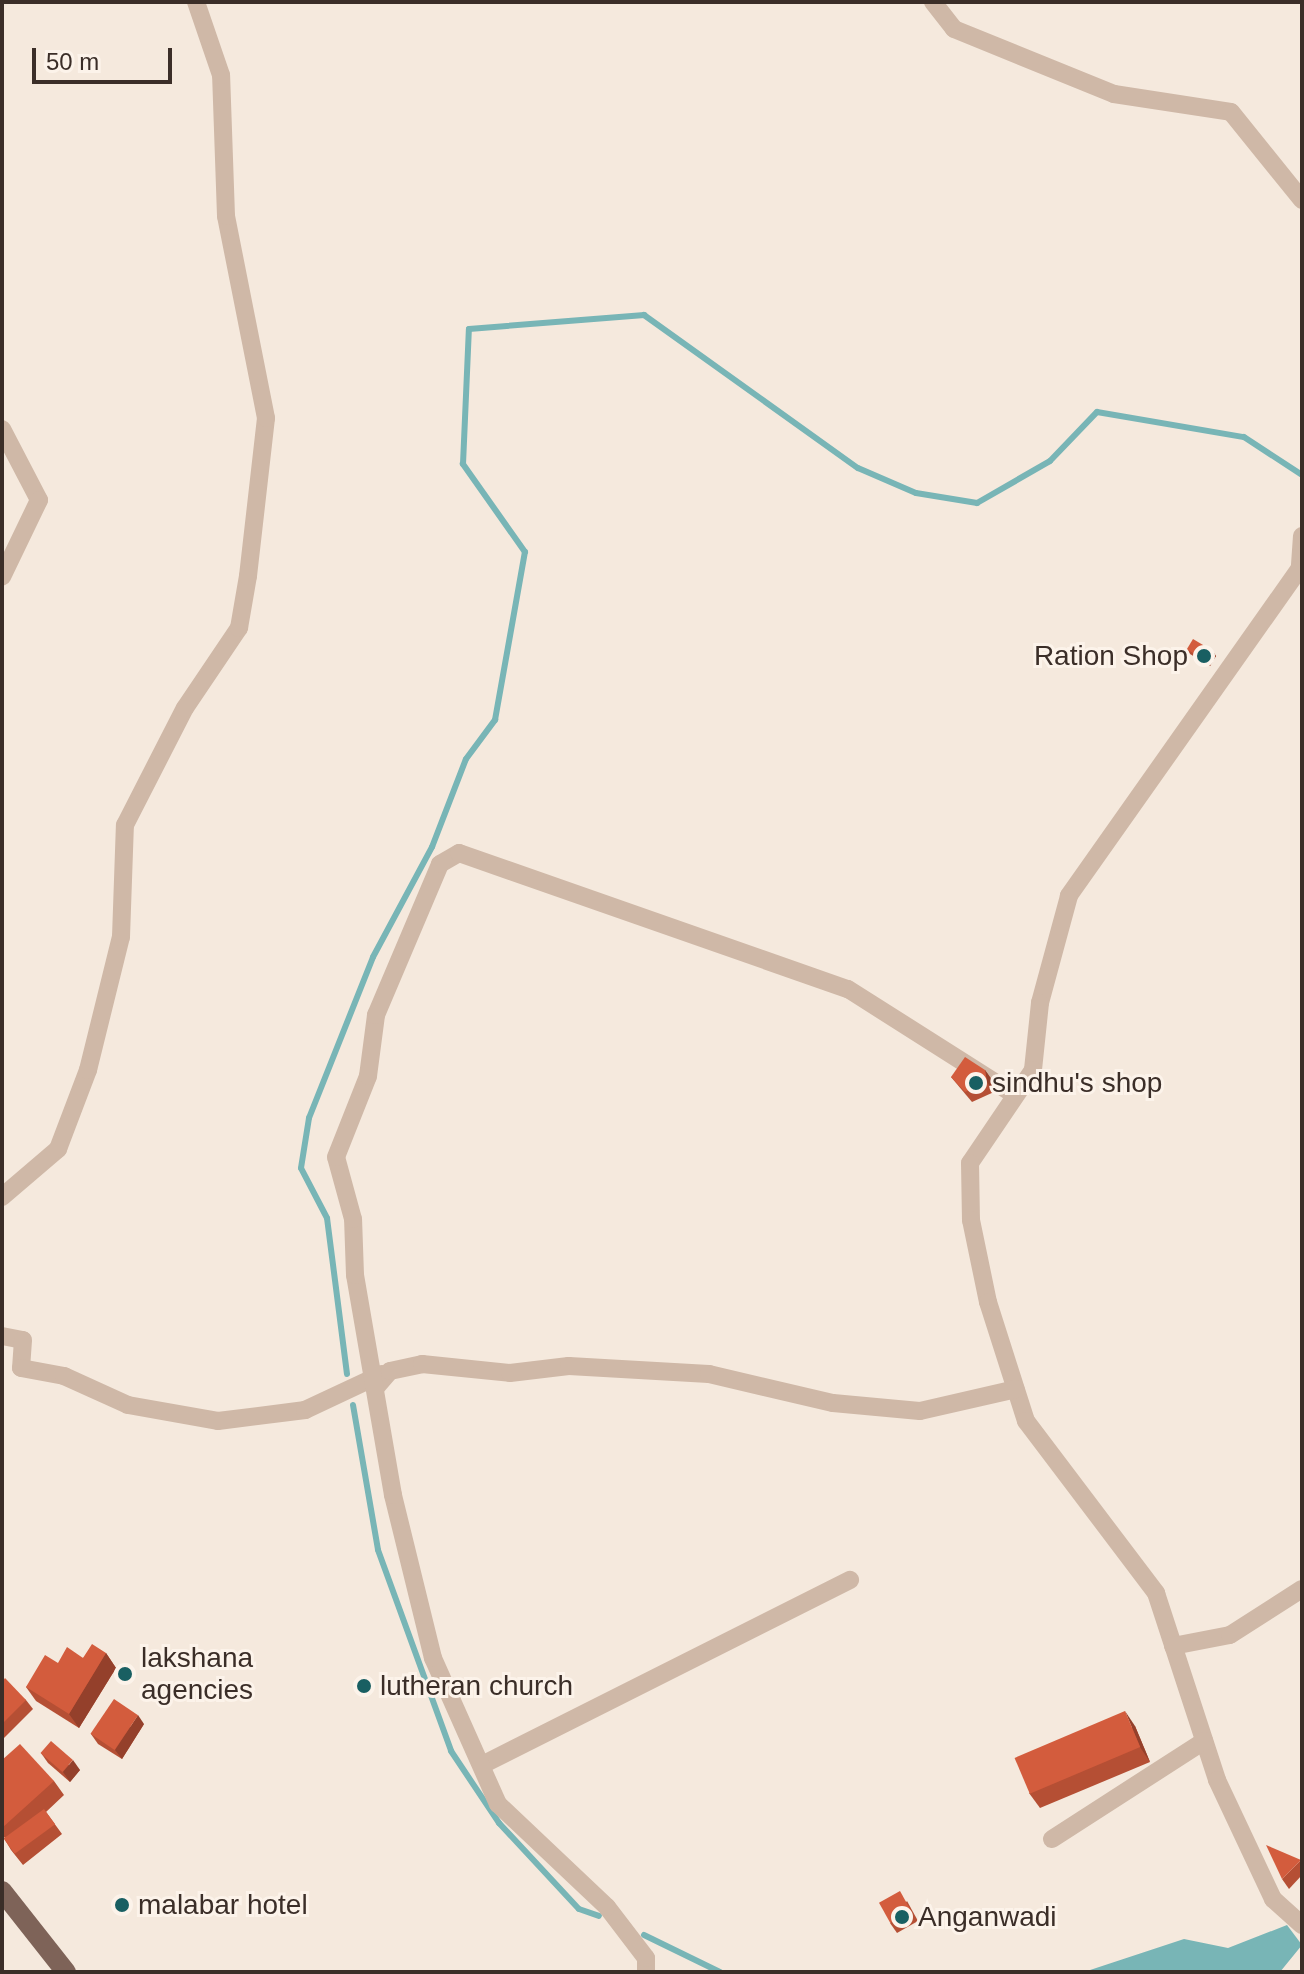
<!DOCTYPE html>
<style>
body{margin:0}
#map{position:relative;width:1304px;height:1974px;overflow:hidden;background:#f5e9dd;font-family:Arial,sans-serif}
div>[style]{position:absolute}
.water>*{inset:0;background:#78b5b6}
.stream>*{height:6px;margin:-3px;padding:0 3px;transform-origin:3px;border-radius:3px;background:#78b5b6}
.minor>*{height:18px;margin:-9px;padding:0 9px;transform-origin:9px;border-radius:9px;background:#cfb8a7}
.major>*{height:20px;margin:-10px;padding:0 10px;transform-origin:10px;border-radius:10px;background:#7e6358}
.wall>*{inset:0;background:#b54f34}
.shaded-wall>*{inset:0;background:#94402b}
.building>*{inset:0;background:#d35c3d;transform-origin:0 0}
.dots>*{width:22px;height:22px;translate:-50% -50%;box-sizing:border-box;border:4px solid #fcf3ea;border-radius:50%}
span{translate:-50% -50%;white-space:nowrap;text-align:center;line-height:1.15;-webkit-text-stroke:6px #fcf3ea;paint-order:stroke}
.poi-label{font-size:28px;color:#3b2e28}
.right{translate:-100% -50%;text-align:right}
.left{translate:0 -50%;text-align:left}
.frame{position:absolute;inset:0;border:4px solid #3b2e28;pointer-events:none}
.scale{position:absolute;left:32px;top:48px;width:140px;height:36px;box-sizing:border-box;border:4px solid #3b2e28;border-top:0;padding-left:10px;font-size:24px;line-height:28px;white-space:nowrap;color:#3b2e28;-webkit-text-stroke:6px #fcf3ea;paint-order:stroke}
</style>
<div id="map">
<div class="water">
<div style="clip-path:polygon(1287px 1925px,1302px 1945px,1280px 1972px,1084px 1972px,1184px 1939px,1228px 1948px)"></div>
</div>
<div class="stream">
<div style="left:347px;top:1374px;width:157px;rotate:-97.3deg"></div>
<div style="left:327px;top:1218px;width:56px;rotate:-117.5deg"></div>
<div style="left:301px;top:1168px;width:51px;rotate:-80.9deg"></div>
<div style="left:309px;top:1118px;width:173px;rotate:-68.3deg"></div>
<div style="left:373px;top:957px;width:125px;rotate:-61.8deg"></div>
<div style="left:432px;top:847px;width:94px;rotate:-68.9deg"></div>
<div style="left:466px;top:759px;width:49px;rotate:-53.4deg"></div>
<div style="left:495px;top:720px;width:171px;rotate:-79.9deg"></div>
<div style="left:525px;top:552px;width:108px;rotate:-125.2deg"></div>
<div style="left:463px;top:464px;width:135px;rotate:-87.5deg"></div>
<div style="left:469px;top:329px;width:176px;rotate:-4.6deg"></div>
<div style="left:644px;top:315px;width:263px;rotate:35.6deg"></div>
<div style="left:858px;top:468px;width:63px;rotate:23.3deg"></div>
<div style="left:916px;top:493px;width:62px;rotate:9.3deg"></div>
<div style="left:977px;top:503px;width:84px;rotate:-29.9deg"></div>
<div style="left:1050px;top:461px;width:68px;rotate:-46.2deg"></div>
<div style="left:1097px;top:412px;width:149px;rotate:9.7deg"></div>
<div style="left:1244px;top:437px;width:69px;rotate:33.2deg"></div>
<div style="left:353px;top:1405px;width:147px;rotate:80.2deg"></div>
<div style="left:378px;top:1550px;width:214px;rotate:70deg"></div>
<div style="left:451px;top:1751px;width:87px;rotate:56.3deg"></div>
<div style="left:499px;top:1823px;width:117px;rotate:47.1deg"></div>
<div style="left:579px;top:1909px;width:21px;rotate:19deg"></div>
<div style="left:644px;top:1935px;width:85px;rotate:26deg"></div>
</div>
<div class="minor">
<div style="left:933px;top:2px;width:34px;rotate:52deg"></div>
<div style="left:954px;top:29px;width:173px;rotate:22.1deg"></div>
<div style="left:1114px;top:94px;width:118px;rotate:8.7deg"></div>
<div style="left:1231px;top:112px;width:113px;rotate:51.1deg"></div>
<div style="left:2px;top:429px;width:80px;rotate:62.5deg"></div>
<div style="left:39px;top:500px;width:85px;rotate:115.7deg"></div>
<div style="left:1302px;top:536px;width:32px;rotate:94deg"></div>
<div style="left:1300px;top:568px;width:401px;rotate:125.2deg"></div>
<div style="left:1069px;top:896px;width:111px;rotate:105.2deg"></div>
<div style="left:1040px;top:1003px;width:67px;rotate:96deg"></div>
<div style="left:1033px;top:1070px;width:112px;rotate:124.1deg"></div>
<div style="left:970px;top:1163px;width:57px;rotate:89deg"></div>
<div style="left:971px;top:1220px;width:84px;rotate:78.3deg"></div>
<div style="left:988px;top:1302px;width:125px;rotate:72.3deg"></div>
<div style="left:1026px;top:1421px;width:216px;rotate:52.9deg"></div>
<div style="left:1156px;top:1593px;width:197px;rotate:71.9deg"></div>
<div style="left:1217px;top:1780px;width:132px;rotate:64.8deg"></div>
<div style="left:1273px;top:1899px;width:39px;rotate:42deg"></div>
<div style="left:2px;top:1197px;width:74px;rotate:-40.6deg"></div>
<div style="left:58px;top:1149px;width:85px;rotate:-69.2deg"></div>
<div style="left:88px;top:1070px;width:137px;rotate:-76.1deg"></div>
<div style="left:121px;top:937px;width:112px;rotate:-88deg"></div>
<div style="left:125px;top:825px;width:131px;rotate:-62.9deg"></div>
<div style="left:185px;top:708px;width:97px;rotate:-56deg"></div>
<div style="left:239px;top:628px;width:53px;rotate:-80.2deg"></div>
<div style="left:248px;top:576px;width:159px;rotate:-83.5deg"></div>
<div style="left:266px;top:418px;width:206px;rotate:-101.2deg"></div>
<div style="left:226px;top:216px;width:141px;rotate:-92deg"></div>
<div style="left:221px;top:75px;width:77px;rotate:-108.9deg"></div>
<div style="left:2px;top:1336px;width:21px;rotate:11deg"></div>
<div style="left:23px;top:1340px;width:28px;rotate:94deg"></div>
<div style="left:21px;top:1368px;width:44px;rotate:10.5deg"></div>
<div style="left:64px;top:1376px;width:70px;rotate:24.4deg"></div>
<div style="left:128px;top:1405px;width:91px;rotate:10.1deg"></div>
<div style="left:218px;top:1421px;width:88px;rotate:-7.2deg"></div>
<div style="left:305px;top:1410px;width:85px;rotate:-25.1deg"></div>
<div style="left:377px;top:1386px;width:20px;rotate:-49deg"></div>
<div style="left:390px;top:1371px;width:33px;rotate:-12deg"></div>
<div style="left:422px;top:1364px;width:88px;rotate:5.8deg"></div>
<div style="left:510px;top:1373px;width:59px;rotate:-6.8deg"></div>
<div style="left:569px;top:1366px;width:140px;rotate:3.3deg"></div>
<div style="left:709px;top:1374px;width:127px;rotate:13.2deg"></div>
<div style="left:833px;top:1403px;width:87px;rotate:5.3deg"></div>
<div style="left:920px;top:1411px;width:98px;rotate:-12.9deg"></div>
<div style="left:1173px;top:1646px;width:58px;rotate:-10.9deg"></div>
<div style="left:1230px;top:1635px;width:85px;rotate:-32.6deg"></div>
<div style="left:482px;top:1765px;width:412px;rotate:-26.7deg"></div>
<div style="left:1052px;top:1839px;width:181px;rotate:-32.8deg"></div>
<div style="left:646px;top:1972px;width:14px;rotate:-90deg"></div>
<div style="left:646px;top:1958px;width:64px;rotate:-127.4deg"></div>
<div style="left:607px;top:1907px;width:150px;rotate:-136.6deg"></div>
<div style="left:498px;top:1804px;width:160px;rotate:-114deg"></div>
<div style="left:433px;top:1658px;width:168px;rotate:-103.8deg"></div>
<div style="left:393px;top:1495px;width:223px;rotate:-99.8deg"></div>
<div style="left:355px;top:1275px;width:56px;rotate:-92deg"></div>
<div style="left:353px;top:1219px;width:64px;rotate:-105.3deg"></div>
<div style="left:336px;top:1157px;width:87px;rotate:-68.4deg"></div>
<div style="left:368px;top:1076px;width:62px;rotate:-82.5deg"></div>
<div style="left:376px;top:1015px;width:164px;rotate:-67deg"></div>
<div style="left:440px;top:864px;width:22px;rotate:-30deg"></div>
<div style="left:459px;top:853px;width:412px;rotate:19.3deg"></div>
<div style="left:848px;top:989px;width:198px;rotate:32.4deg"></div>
</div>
<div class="major">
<div style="left:2px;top:1891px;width:103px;rotate:51.7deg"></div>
</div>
<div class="wall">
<div style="clip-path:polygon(1187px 649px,1216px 656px,1210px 666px,1190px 654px)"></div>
<div style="clip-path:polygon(985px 1070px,992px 1080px,994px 1092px,972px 1102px,951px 1077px)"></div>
<div style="clip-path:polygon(106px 1653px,116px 1668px,79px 1728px,36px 1701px,26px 1687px,58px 1663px)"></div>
<div style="clip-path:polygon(2px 1682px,26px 1700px,33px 1709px,4px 1738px,2px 1736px)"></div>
<div style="clip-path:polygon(144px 1724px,122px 1759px,98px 1744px,91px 1734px)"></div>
<div style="clip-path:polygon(1135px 1726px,1150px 1762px,1040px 1808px,1029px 1793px)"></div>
<div style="clip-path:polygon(41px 1753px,80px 1770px,70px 1782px,48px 1763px)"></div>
<div style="clip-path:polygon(2px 1760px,54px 1781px,64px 1795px,46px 1812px,62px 1834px,23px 1865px,11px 1850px,5px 1840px,6px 1839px,2px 1835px)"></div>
<div style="clip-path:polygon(1301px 1860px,1302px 1875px,1289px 1889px,1282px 1879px)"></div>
<div style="clip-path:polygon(907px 1901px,918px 1921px,897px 1933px,890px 1923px)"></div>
</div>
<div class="shaded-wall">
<div style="clip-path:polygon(1213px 651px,1216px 656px,1210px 666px,1207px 661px)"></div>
<div style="clip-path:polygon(985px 1070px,992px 1080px,994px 1092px,987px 1082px)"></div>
<div style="clip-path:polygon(106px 1653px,116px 1668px,79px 1728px,69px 1714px)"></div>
<div style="clip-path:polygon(1125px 1711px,1135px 1726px,1150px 1762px,1140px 1747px)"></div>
<div style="clip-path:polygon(138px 1715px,144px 1724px,122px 1759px,115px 1750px)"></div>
<div style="clip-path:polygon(73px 1760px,80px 1770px,70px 1782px,63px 1772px)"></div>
</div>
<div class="building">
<div style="left:1193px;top:639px;width:23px;height:12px;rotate:31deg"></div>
<div style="clip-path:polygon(965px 1057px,985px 1070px,987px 1082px,965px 1092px,951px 1077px)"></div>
<div style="clip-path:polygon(92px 1644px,106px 1653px,69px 1714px,26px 1687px,45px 1655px,58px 1663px,67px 1647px,83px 1658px)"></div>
<div style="clip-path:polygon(5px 1678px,26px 1700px,2px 1724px,2px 1682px)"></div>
<div style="left:114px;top:1699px;width:29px;height:42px;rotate:34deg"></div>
<div style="left:1125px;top:1711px;width:39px;height:120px;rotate:67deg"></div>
<div style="left:51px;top:1741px;width:29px;height:16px;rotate:41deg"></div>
<div style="clip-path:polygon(20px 1744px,54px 1781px,2px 1828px,2px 1760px)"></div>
<div style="left:44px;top:1809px;width:19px;height:50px;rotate:54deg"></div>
<div style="clip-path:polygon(1266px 1845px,1301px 1860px,1282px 1879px)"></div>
<div style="left:900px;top:1891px;width:23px;height:24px;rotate:61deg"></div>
</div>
<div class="dots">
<div style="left:1204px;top:656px;background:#195f62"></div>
<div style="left:976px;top:1083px;background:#195f62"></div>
<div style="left:125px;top:1674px;background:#195f62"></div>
<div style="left:364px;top:1686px;background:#195f62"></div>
<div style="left:122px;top:1905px;background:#195f62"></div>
<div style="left:902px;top:1917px;background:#195f62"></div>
</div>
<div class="poi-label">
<span class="right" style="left:1188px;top:656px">Ration Shop</span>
<span class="left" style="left:992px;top:1083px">sindhu's shop</span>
<span class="left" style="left:141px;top:1674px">lakshana<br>agencies</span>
<span class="left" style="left:380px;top:1686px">lutheran church</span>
<span class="left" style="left:138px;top:1905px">malabar hotel</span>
<span class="left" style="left:918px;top:1917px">Anganwadi</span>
</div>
<div class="frame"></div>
<div class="scale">50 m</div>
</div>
